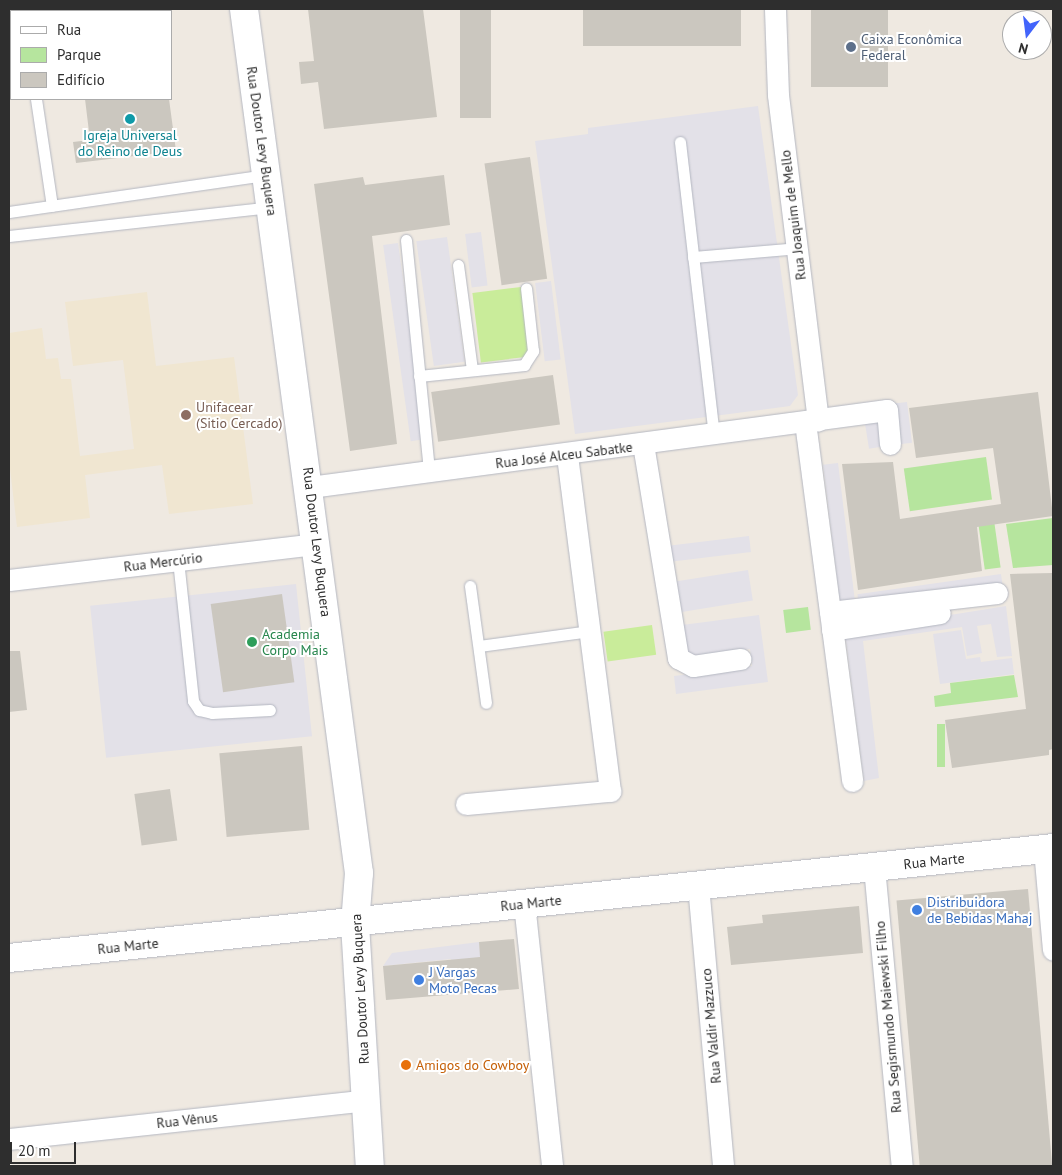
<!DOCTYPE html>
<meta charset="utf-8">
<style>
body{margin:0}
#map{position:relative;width:1062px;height:1175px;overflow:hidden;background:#efe9e1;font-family:"PT Sans",sans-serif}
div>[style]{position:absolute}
.industrial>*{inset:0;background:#e3e1e8;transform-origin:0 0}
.education>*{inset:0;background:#f0e6d1}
.green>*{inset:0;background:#b6e59e;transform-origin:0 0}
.pitch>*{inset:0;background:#c9ec9a;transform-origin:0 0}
.building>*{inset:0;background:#cbc7bf;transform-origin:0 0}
.roads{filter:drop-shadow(0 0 1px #b4b7c1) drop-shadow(0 0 1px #b4b7c1)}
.lane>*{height:11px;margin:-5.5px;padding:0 5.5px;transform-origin:5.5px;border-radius:5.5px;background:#fff}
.street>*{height:21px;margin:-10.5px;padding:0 10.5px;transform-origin:10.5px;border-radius:10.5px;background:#fff}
.secondary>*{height:28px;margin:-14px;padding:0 14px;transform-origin:14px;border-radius:14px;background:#fff}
.dots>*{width:14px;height:14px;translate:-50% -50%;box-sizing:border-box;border:2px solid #fff;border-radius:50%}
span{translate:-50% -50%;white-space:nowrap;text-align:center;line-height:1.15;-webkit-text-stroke:4px #fff;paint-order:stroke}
.service-label{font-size:14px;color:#4e5e75}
.left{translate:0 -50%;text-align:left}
.culture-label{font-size:14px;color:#0d838f}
.street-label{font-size:14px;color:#2e2e2e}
.education-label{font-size:14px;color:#785e54}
.leisure-label{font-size:14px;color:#27864d}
.shop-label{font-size:14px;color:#366cbe}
.food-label{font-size:14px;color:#c56008}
.frame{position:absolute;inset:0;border:10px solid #2e2e2e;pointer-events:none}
.legend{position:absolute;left:10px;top:10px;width:162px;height:90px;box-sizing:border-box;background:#fff;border:1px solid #ababab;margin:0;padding:6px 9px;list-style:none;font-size:15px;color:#2e2e2e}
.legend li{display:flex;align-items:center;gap:10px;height:25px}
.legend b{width:25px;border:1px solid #ababab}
.north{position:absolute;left:1002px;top:10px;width:50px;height:50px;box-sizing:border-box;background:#fff;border:1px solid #ababab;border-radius:50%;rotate:195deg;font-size:14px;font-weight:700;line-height:20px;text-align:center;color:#2e2e2e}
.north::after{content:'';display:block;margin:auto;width:18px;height:22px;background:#4264fb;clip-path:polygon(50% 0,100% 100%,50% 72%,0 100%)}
.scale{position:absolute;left:10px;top:1142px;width:66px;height:22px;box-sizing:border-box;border:2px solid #2e2e2e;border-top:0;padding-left:6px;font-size:15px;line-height:18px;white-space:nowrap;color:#2e2e2e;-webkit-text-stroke:4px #fff;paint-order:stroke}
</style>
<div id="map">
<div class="industrial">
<div style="clip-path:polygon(758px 106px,798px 395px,790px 406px,575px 434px,535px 141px,588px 134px,588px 128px)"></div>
<div style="left:481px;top:232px;width:54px;height:16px;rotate:83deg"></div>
<div style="left:447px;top:237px;width:126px;height:31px;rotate:82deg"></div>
<div style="left:398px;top:243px;width:198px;height:15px;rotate:82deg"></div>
<div style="left:551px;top:281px;width:79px;height:16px;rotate:83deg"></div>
<div style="left:907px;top:402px;width:41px;height:15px;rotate:83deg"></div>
<div style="left:878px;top:416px;width:31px;height:14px;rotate:81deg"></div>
<div style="left:838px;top:463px;width:142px;height:15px;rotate:83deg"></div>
<div style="left:749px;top:536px;width:16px;height:81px;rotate:83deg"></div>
<div style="left:748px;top:570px;width:31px;height:72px;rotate:81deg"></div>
<div style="left:1001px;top:574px;width:15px;height:145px;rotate:82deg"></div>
<div style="left:296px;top:584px;width:153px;height:207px;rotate:84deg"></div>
<div style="clip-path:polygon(1006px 606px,1012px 656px,997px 657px,991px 624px,977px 626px,982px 653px,967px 656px,962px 627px,863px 641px,879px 778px,864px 781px,845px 632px)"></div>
<div style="clip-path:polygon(759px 615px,768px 682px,676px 694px,674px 676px,752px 666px,750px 649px,686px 657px,682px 625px)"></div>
<div style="clip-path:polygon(961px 630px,966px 659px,980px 657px,981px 662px,1012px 658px,1014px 674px,940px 684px,933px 634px)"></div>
<div style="clip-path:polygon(479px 942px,484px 992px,455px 994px,451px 959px,383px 966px,392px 953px)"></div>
</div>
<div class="education">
<div style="clip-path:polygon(147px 292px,156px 366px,234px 357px,253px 504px,169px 514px,162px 465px,85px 475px,90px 518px,17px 527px,9px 461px,9px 333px,42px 328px,46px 359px,58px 358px,61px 379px,71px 379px,80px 456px,134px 449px,123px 360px,73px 366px,65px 302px)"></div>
</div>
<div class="green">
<div style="left:986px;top:457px;width:43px;height:83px;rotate:82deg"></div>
<div style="left:992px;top:506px;width:62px;height:16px;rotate:82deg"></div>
<div style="clip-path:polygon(1053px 518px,1053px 565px,1013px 568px,1006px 524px)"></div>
<div style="left:808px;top:607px;width:23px;height:25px;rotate:83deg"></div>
<div style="clip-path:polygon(1014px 675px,1018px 697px,935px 707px,934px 696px,951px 693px,950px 683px)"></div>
<div style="left:937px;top:724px;width:8px;height:43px"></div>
</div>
<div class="pitch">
<div style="left:521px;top:287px;width:70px;height:49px;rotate:83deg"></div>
<div style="left:652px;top:625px;width:30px;height:49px;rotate:82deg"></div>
</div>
<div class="building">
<div style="clip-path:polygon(308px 9px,423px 9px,437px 117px,324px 129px,318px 82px,301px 84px,299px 62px,314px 61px)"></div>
<div style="left:460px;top:9px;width:31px;height:109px"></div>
<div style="left:583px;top:9px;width:158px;height:37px"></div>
<div style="left:811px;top:9px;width:77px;height:78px"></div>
<div style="clip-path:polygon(85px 99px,169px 99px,176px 151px,76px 163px,73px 142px,90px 140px)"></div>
<div style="left:530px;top:157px;width:123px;height:46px;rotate:82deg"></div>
<div style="clip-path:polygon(444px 175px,450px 225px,372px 236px,397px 444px,350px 451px,314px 184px,363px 177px,365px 185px)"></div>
<div style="left:553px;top:375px;width:50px;height:123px;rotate:82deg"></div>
<div style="clip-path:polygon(1038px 392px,1053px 516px,977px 527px,982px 571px,858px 590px,842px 464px,893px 462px,900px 519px,1001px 504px,993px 448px,916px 458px,909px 408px)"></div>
<div style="clip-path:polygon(1053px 573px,1053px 749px,1049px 750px,1049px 755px,952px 768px,945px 720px,1026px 709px,1010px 574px)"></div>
<div style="left:282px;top:594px;width:89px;height:72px;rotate:82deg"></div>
<div style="clip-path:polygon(9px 651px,20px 651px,27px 710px,9px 712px)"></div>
<div style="left:302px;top:746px;width:84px;height:83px;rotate:85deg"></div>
<div style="left:170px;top:789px;width:52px;height:36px;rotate:82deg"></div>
<div style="left:1028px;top:889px;width:278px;height:132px;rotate:85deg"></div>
<div style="clip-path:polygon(859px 906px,863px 953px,731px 965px,727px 927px,763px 923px,762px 915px)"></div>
<div style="clip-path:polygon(514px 939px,519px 989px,386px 1000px,383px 966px,480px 957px,479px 942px)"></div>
</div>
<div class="roads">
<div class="lane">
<div style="left:23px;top:9px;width:2px;rotate:90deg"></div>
<div style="left:36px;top:99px;width:108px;rotate:81.5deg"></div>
<div style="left:680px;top:142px;width:295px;rotate:83.4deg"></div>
<div style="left:9px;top:212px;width:260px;rotate:-8.2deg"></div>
<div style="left:9px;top:236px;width:263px;rotate:-6.3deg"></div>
<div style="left:406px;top:240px;width:233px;rotate:84.3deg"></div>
<div style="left:693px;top:257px;width:104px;rotate:-4.9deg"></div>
<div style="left:458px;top:265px;width:106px;rotate:82.4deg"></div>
<div style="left:419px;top:376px;width:106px;rotate:-6deg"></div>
<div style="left:524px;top:365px;width:17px;rotate:-57deg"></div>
<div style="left:533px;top:351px;width:63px;rotate:-96.3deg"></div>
<div style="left:178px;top:560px;width:142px;rotate:83.9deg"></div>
<div style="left:193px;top:701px;width:11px;rotate:56deg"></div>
<div style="left:199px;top:710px;width:13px;rotate:13deg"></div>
<div style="left:212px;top:713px;width:58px;rotate:-3deg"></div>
<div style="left:470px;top:586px;width:118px;rotate:82.2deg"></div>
<div style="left:479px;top:646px;width:112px;rotate:-7.7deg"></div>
</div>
<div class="street">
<div style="left:775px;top:9px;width:86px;rotate:88deg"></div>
<div style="left:778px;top:95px;width:328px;rotate:83deg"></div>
<div style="left:805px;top:422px;width:362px;rotate:82.5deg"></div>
<div style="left:643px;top:444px;width:217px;rotate:80.7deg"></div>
<div style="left:678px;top:658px;width:17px;rotate:28deg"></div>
<div style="left:693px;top:666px;width:48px;rotate:-8.5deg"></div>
<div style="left:310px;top:487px;width:582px;rotate:-7.6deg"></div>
<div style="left:887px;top:410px;width:34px;rotate:85deg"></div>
<div style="left:9px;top:580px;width:310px;rotate:-6.7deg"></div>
<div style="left:830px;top:612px;width:168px;rotate:-6.5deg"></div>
<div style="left:832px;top:630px;width:109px;rotate:-8.9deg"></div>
<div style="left:466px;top:804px;width:145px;rotate:-5.2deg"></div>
<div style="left:610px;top:791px;width:340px;rotate:-97.3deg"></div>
<div style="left:1044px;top:849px;width:101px;rotate:84.9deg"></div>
<div style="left:874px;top:867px;width:300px;rotate:84.7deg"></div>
<div style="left:698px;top:885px;width:282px;rotate:84.9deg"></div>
<div style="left:524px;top:903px;width:264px;rotate:83.9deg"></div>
<div style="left:9px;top:1139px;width:359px;rotate:-6.2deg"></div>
</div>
<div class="secondary">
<div style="left:244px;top:9px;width:872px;rotate:82.42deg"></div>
<div style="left:359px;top:873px;width:51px;rotate:94.5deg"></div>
<div style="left:355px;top:924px;width:242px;rotate:86.5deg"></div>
<div style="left:9px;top:958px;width:1050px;rotate:-6.01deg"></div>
</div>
</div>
<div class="dots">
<div style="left:851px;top:47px;background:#5c6f8a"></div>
<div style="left:130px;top:119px;background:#0f9aa8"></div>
<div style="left:186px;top:415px;background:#8d6e63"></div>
<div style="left:252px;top:642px;background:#2e9e5b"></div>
<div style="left:917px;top:910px;background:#3f7fe0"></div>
<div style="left:419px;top:980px;background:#3f7fe0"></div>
<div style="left:406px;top:1065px;background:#e8710a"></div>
</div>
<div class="service-label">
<span class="left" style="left:861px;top:47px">Caixa Econômica<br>Federal</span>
</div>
<div class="culture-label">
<span style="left:130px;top:143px">Igreja Universal<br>do Reino de Deus</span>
</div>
<div class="street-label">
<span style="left:262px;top:141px;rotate:82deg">Rua Doutor Levy Buquera</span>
<span style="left:793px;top:215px;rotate:-97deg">Rua Joaquim de Mello</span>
<span style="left:564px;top:455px;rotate:-7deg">Rua José Alceu Sabatke</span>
<span style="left:317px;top:542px;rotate:83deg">Rua Doutor Levy Buquera</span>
<span style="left:163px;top:562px;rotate:-7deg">Rua Mercúrio</span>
<span style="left:934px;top:861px;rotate:-6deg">Rua Marte</span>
<span style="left:531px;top:903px;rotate:-6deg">Rua Marte</span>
<span style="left:128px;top:946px;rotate:-6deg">Rua Marte</span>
<span style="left:360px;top:989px;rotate:-93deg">Rua Doutor Levy Buquera</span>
<span style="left:888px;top:1017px;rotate:-95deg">Rua Segismundo Maiewski Filho</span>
<span style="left:711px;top:1026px;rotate:-95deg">Rua Valdir Mazzuco</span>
<span style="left:187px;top:1120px;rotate:-6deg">Rua Vênus</span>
</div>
<div class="education-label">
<span class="left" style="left:196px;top:415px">Unifacear<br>(Sitio Cercado)</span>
</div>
<div class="leisure-label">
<span class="left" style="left:262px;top:642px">Academia<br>Corpo Mais</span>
</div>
<div class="shop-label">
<span class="left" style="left:927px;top:910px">Distribuidora<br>de Bebidas Mahaj</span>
<span class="left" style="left:429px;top:980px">J Vargas<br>Moto Pecas</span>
</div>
<div class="food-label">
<span class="left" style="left:416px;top:1065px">Amigos do Cowboy</span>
</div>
<div class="frame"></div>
<ul class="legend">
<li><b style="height:6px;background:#fff"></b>Rua</li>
<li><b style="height:14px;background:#b6e59e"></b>Parque</li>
<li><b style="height:14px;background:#cbc7bf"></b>Edifício</li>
</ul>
<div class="north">N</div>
<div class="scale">20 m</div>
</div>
